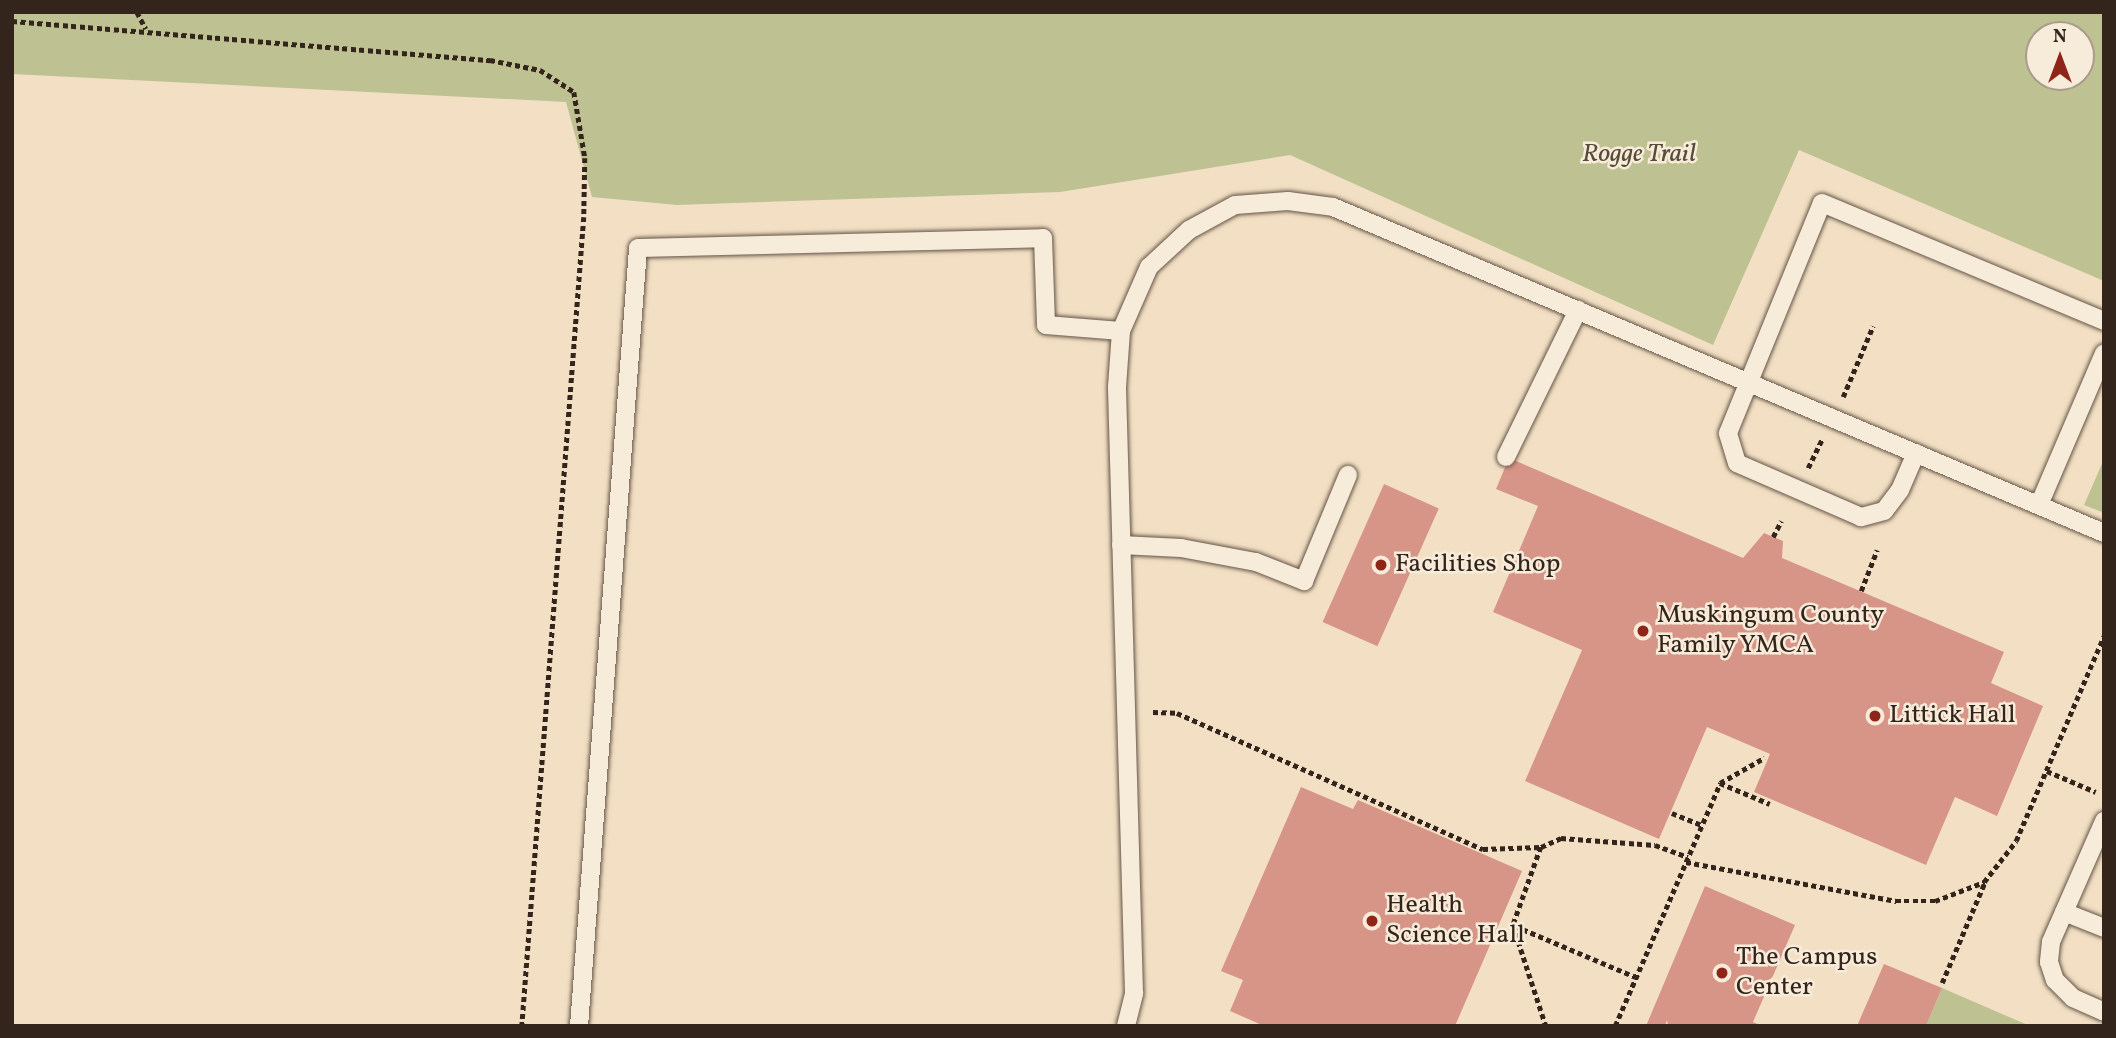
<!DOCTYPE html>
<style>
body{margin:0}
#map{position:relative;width:2116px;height:1038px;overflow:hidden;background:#f3e0c4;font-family:Vollkorn,serif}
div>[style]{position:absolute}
.green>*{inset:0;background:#bec191}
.building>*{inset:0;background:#d79588;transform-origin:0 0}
.path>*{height:4.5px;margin-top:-2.25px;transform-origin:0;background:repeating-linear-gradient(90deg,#34251c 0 5px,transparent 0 8.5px)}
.roads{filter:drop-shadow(0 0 2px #645446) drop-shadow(0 0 2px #645446)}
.lane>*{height:18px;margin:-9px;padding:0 9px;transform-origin:9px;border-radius:9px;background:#f7ebd9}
.dots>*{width:19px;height:19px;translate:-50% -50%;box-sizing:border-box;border:4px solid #f7ebd9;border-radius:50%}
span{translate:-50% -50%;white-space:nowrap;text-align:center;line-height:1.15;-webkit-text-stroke:5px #f7ebd9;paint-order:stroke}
.park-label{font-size:26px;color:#564c39;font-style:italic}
.poi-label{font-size:26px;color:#34251c}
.left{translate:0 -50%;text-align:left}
.frame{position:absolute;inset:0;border:14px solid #34251c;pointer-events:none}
.north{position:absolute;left:2025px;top:21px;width:70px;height:70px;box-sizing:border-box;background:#f7ebd9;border:2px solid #a99c8d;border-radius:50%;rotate:0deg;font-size:19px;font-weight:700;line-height:28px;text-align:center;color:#34251c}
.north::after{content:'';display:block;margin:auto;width:24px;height:32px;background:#8f2418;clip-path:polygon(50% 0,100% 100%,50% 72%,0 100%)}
</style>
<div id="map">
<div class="green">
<div style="clip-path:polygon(evenodd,12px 12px,2104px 12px,2104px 281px,1799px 150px,1713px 345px,1290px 155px,1060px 192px,677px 205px,592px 197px,566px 102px,12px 74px,12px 12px,2081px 35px,2081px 77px,2039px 77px,2039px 35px,2081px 35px)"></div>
<div style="clip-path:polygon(2104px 459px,2104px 513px,2084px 505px)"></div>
<div style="clip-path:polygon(1942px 988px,2030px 1026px,1926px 1026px)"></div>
</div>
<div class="building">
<div style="clip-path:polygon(1509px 458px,1743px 558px,1764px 533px,1783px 541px,1782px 558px,2004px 652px,1991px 683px,2043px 706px,1997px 816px,1955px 797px,1926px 865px,1754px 792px,1770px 754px,1707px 727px,1659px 839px,1525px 781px,1582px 650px,1493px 612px,1538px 506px,1496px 489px)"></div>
<div style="left:1384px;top:484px;width:60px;height:151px;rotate:24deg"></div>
<div style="clip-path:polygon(1301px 787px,1353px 809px,1358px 800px,1522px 871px,1455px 1026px,1264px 1026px,1230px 1011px,1243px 980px,1221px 971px)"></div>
<div style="clip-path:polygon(1705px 886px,1795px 925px,1753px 1022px,1762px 1026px,1668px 1026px,1667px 1020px,1665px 1026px,1646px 1026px)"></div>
<div style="clip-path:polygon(1884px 964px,1942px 988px,1926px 1026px,1857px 1026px)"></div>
</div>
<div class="path">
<div style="left:137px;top:12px;width:19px;rotate:62deg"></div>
<div style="left:12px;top:21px;width:480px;rotate:4.7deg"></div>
<div style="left:490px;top:60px;width:51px;rotate:11.3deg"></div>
<div style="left:540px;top:70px;width:40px;rotate:32.9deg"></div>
<div style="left:574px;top:92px;width:67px;rotate:80.5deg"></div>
<div style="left:585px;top:158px;width:59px;rotate:91deg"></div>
<div style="left:584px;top:217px;width:811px;rotate:94.38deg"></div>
<div style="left:1843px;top:397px;width:77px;rotate:-67.1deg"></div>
<div style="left:1808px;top:468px;width:32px;rotate:-64deg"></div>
<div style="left:1773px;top:537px;width:18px;rotate:-63deg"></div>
<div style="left:1861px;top:591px;width:44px;rotate:-68.7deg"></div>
<div style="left:1153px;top:712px;width:24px;rotate:2deg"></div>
<div style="left:1177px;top:713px;width:335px;rotate:24deg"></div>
<div style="left:1483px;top:849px;width:58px;rotate:-2deg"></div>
<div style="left:1541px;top:847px;width:22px;rotate:-24deg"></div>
<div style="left:1561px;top:838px;width:94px;rotate:4.3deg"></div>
<div style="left:1655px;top:845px;width:35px;rotate:20deg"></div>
<div style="left:2047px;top:771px;width:53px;rotate:23.2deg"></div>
<div style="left:1720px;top:783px;width:54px;rotate:22.8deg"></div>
<div style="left:1672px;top:813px;width:31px;rotate:22deg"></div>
<div style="left:1541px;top:847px;width:83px;rotate:109.7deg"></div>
<div style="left:1513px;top:925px;width:106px;rotate:71.9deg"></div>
<div style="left:1686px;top:862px;width:214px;rotate:10.5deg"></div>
<div style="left:1896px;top:901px;width:39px"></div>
<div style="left:1935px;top:901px;width:53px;rotate:-21.2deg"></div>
<div style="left:1984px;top:882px;width:52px;rotate:-52deg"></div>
<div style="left:2016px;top:841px;width:223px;rotate:-66.8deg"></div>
<div style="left:1515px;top:926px;width:131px;rotate:22.9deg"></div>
<div style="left:1942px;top:983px;width:108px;rotate:-67deg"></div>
<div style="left:1615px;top:1026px;width:265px;rotate:-66.6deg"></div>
<div style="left:1720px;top:783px;width:51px;rotate:-29.6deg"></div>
</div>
<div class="roads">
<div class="lane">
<div style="left:1916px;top:453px;width:40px;rotate:113.4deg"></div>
<div style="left:1900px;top:490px;width:26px;rotate:127deg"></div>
<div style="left:1884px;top:511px;width:24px;rotate:165deg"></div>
<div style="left:1861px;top:517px;width:135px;rotate:-156.5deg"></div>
<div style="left:1737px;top:463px;width:31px;rotate:-107deg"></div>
<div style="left:1728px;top:433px;width:248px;rotate:-67.8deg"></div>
<div style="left:1822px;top:203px;width:306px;rotate:22.7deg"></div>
<div style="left:1506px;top:457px;width:164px;rotate:-63.9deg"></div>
<div style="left:2039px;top:505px;width:165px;rotate:-66.8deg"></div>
<div style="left:1121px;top:545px;width:60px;rotate:2.9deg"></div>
<div style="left:1181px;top:548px;width:76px;rotate:10.6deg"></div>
<div style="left:1256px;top:562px;width:52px;rotate:21.6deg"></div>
<div style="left:1304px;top:581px;width:115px;rotate:-67.5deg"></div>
<div style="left:2104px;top:821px;width:132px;rotate:113.7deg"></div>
<div style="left:2051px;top:942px;width:20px;rotate:96deg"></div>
<div style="left:2049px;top:962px;width:19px;rotate:72deg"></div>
<div style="left:2055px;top:980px;width:25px;rotate:45deg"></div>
<div style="left:2073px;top:998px;width:34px;rotate:24deg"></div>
<div style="left:2064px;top:912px;width:43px;rotate:21.8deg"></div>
<div style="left:579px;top:1026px;width:780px;rotate:-85.66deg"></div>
<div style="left:638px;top:248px;width:405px;rotate:-1.4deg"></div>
<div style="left:1043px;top:238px;width:87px;rotate:88deg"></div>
<div style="left:1046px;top:325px;width:75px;rotate:4.6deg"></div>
<div style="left:1126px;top:1026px;width:34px;rotate:-76deg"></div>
<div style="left:1134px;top:993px;width:606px;rotate:-91.61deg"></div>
<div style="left:1117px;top:387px;width:56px;rotate:-85.9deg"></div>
<div style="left:1121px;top:331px;width:70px;rotate:-66.4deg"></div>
<div style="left:1149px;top:267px;width:54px;rotate:-42.8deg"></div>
<div style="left:1189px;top:230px;width:52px;rotate:-28.5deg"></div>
<div style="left:1235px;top:205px;width:53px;rotate:-4.3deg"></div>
<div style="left:1288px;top:201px;width:45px;rotate:7.6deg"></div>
<div style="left:1333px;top:207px;width:837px;rotate:22.92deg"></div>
</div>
</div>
<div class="dots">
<div style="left:1381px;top:565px;background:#8f2418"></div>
<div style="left:1643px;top:631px;background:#8f2418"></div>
<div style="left:1875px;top:716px;background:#8f2418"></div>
<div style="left:1372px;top:921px;background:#8f2418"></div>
<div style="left:1722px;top:973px;background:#8f2418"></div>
</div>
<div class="park-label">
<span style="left:1639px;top:155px">Rogge Trail</span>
</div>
<div class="poi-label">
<span class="left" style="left:1395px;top:565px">Facilities Shop</span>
<span class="left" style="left:1657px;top:631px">Muskingum County<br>Family YMCA</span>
<span class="left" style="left:1889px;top:716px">Littick Hall</span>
<span class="left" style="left:1386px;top:921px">Health<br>Science Hall</span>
<span class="left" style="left:1736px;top:973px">The Campus<br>Center</span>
</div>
<div class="frame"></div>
<div class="north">N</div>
</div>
